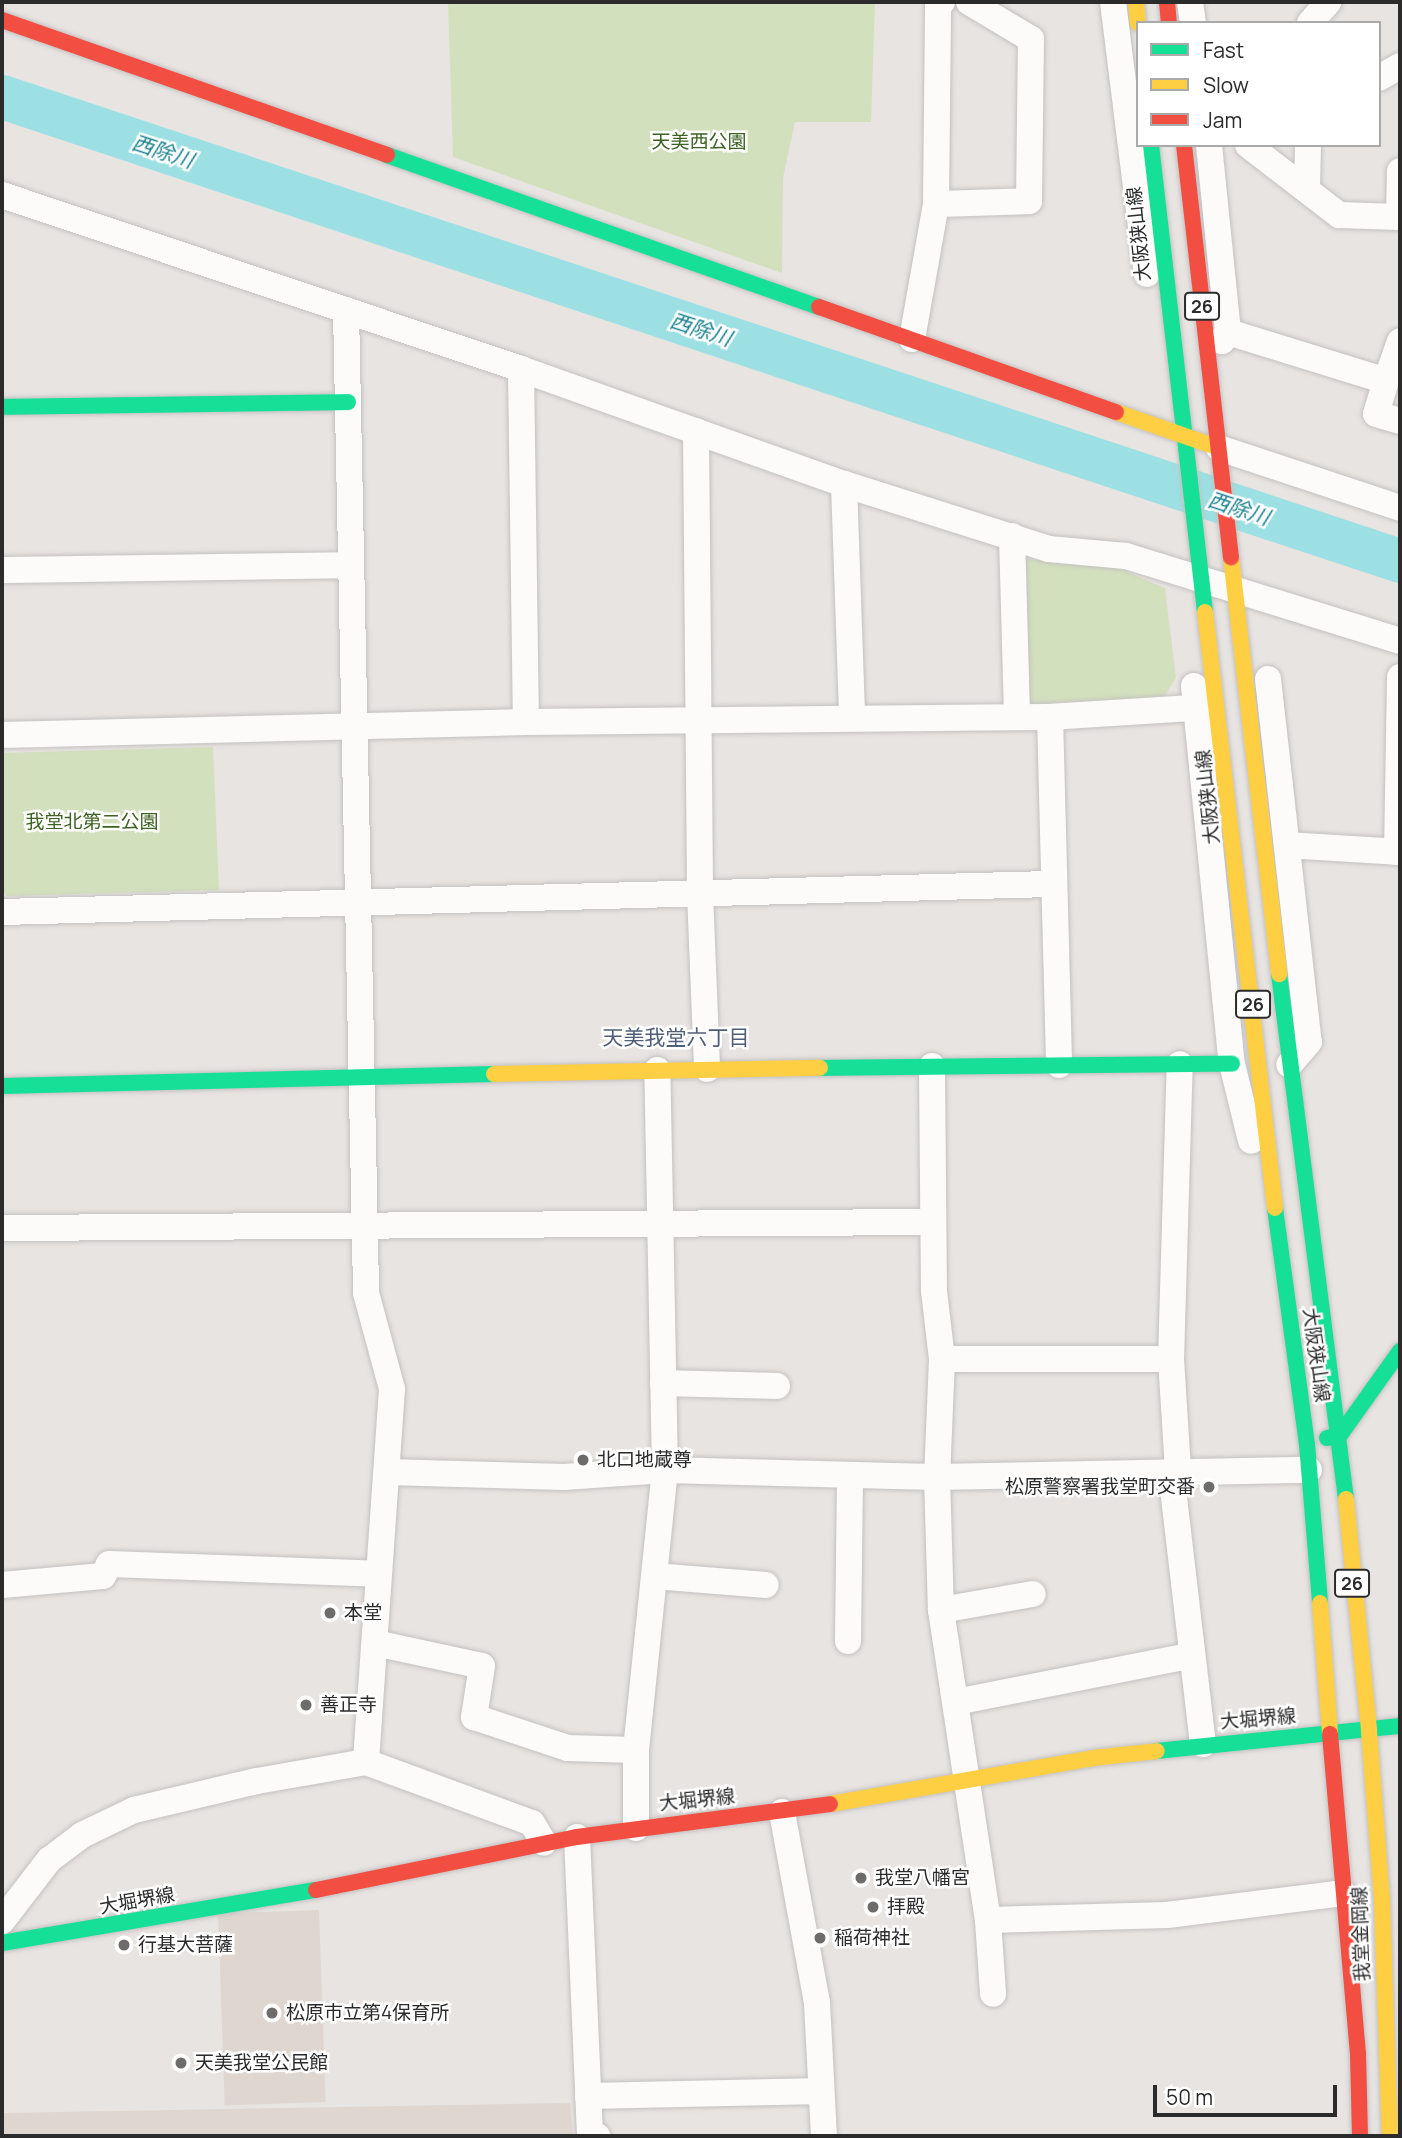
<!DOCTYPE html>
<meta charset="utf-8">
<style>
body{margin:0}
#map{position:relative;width:1402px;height:2138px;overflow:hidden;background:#e8e4e1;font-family:Manrope,"Noto Sans JP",sans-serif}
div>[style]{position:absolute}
.education>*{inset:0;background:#dfd6cf;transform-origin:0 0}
.green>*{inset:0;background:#d3e0bd}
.river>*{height:44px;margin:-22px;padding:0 22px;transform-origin:22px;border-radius:22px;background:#9ce0e3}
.roads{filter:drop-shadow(0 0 2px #c3c2c2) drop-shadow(0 0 2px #c3c2c2)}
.street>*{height:26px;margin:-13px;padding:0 13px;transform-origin:13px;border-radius:13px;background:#fcfbfa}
.fast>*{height:16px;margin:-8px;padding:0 8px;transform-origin:8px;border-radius:8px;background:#16e098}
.slow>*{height:16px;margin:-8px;padding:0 8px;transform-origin:8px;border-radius:8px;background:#ffcf43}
.jam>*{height:16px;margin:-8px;padding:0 8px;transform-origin:8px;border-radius:8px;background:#f24e42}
.dots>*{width:19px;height:19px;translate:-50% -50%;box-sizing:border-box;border:4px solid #fff;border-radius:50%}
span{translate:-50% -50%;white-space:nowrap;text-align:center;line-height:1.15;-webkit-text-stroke:5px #fff;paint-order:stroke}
.shield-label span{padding:2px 5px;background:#fff;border:2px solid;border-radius:5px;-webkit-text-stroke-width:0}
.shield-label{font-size:18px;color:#2b2b2b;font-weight:700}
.park-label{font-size:19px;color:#3d6221}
.street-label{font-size:19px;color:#2b2b2b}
.poi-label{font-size:19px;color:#2b2b2b}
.left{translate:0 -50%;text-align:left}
.right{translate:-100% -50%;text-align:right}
.water-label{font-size:21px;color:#1a8290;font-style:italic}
.neighbourhood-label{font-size:21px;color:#4f5f78}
.frame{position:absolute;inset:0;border:4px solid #2b2b2b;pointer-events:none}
.legend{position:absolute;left:1136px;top:21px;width:245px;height:126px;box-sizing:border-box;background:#fff;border:2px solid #aaa;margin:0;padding:9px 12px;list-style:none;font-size:21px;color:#2b2b2b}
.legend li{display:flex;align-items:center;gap:14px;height:35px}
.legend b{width:35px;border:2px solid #aaa}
.scale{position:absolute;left:1153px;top:2085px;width:184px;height:32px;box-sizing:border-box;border:4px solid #2b2b2b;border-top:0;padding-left:9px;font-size:21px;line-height:24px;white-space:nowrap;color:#2b2b2b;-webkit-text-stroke:5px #fff;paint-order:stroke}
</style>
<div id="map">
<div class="education">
<div style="left:319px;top:1910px;width:192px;height:101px;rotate:88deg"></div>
<div style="clip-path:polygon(570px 2103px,573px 2136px,2px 2136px,2px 2113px)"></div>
</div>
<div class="green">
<div style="clip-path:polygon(448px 2px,875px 2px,871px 122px,795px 122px,783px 178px,782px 273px,453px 157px)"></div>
<div style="clip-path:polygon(1026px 559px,1108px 564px,1165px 588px,1176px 678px,1164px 697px,1032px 704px,1024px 695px)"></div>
<div style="clip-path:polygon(213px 747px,219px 890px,7px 896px,2px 890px,2px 753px)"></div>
</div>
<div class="river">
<div style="left:2px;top:97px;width:1473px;rotate:18.36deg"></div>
</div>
<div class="roads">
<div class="street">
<div style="left:1113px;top:2px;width:274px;rotate:82.9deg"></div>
<div style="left:1190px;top:2px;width:21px;rotate:82deg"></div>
<div style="left:1310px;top:23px;width:28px;rotate:-49deg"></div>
<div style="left:1379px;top:78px;width:24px;rotate:-30deg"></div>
<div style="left:1209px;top:145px;width:188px;rotate:84.2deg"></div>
<div style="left:1228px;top:332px;width:11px;rotate:124deg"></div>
<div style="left:1248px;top:145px;width:115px;rotate:37.6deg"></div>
<div style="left:1339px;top:215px;width:60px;rotate:1.9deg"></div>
<div style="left:1399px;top:217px;width:46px;rotate:-88.8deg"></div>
<div style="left:1307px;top:188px;width:43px;rotate:-88.7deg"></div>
<div style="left:2px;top:195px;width:547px;rotate:18.53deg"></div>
<div style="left:521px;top:369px;width:343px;rotate:19.6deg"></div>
<div style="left:844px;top:484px;width:215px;rotate:17.6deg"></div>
<div style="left:1049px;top:549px;width:77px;rotate:5.2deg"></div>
<div style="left:1126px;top:556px;width:287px;rotate:17.2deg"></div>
<div style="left:936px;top:204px;width:93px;rotate:-1.8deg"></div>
<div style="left:1029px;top:201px;width:162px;rotate:-89.3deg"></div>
<div style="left:1031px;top:39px;width:72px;rotate:-149.2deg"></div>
<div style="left:346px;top:310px;width:983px;rotate:88.83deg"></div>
<div style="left:366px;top:1293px;width:99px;rotate:74.8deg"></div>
<div style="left:392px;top:1389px;width:374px;rotate:94deg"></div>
<div style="left:1228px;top:332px;width:165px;rotate:17.2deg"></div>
<div style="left:1386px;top:381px;width:34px;rotate:107deg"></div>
<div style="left:1376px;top:414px;width:25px;rotate:16deg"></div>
<div style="left:912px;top:339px;width:137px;rotate:-79.9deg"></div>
<div style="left:936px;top:204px;width:197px;rotate:-89.4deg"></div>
<div style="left:938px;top:7px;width:6px;rotate:-51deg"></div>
<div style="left:521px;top:369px;width:353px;rotate:89.2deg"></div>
<div style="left:1386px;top:381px;width:42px;rotate:-70.7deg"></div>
<div style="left:696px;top:431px;width:462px;rotate:89.5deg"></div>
<div style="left:700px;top:893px;width:176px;rotate:87.7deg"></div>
<div style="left:1219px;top:448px;width:191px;rotate:18.3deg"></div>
<div style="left:844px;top:484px;width:234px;rotate:88deg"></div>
<div style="left:1012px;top:536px;width:179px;rotate:88.4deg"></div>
<div style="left:2px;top:570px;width:348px;rotate:-0.8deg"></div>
<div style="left:1268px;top:679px;width:365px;rotate:83.6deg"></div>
<div style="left:1309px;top:1042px;width:30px;rotate:131deg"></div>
<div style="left:1194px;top:686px;width:380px;rotate:84.3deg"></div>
<div style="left:1232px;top:1064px;width:79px;rotate:76.1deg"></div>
<div style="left:1050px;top:717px;width:348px;rotate:88.5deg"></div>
<div style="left:2px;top:735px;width:524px;rotate:-1.42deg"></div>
<div style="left:526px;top:722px;width:524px;rotate:-0.55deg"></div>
<div style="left:1050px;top:717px;width:145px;rotate:-3.6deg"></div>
<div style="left:1287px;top:845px;width:113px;rotate:3.5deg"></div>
<div style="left:1397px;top:852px;width:175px;rotate:-89deg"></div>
<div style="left:2px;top:912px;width:1050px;rotate:-1.53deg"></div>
<div style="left:932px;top:1066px;width:225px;rotate:89.5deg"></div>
<div style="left:934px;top:1291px;width:68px;rotate:83.3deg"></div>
<div style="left:942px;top:1359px;width:118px;rotate:92.4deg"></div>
<div style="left:937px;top:1477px;width:133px;rotate:88.3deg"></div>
<div style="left:941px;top:1610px;width:314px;rotate:81.4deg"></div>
<div style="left:988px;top:1920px;width:74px;rotate:86.1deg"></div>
<div style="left:2px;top:1228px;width:930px;rotate:-0.37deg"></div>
<div style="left:942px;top:1359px;width:229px"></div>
<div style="left:1171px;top:1359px;width:111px;rotate:86.4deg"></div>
<div style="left:1171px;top:1359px;width:295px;rotate:-88.3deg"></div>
<div style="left:663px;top:1383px;width:114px;rotate:1.5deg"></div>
<div style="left:387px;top:1472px;width:177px;rotate:1.6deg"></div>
<div style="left:564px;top:1477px;width:101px;rotate:-4deg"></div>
<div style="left:665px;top:1470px;width:272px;rotate:1.5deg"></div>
<div style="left:937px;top:1477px;width:372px;rotate:-1.1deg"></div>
<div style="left:1171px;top:1472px;width:274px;rotate:83.3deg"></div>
<div style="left:655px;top:1576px;width:111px;rotate:4.6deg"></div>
<div style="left:2px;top:1585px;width:101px;rotate:-5.1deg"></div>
<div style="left:103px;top:1576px;width:13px;rotate:-63deg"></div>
<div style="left:109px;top:1564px;width:269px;rotate:2.1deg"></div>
<div style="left:941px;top:1610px;width:93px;rotate:-9.9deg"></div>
<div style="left:848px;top:1641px;width:165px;rotate:-89.3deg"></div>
<div style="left:375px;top:1643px;width:109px;rotate:12.1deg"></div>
<div style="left:482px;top:1666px;width:52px;rotate:98.9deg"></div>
<div style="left:474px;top:1717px;width:99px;rotate:18.3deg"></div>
<div style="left:568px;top:1748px;width:68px;rotate:1.7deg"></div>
<div style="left:956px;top:1702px;width:237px;rotate:-11.2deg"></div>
<div style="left:782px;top:1812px;width:194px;rotate:79.6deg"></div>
<div style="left:817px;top:2003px;width:133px;rotate:87deg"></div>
<div style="left:636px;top:1828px;width:78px;rotate:-90deg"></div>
<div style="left:636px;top:1750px;width:281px;rotate:-84.1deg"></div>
<div style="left:665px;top:1470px;width:400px;rotate:-91.1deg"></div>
<div style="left:577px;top:1837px;width:296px;rotate:87.5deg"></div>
<div style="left:590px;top:2133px;width:8px;rotate:23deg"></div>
<div style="left:988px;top:1920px;width:179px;rotate:-1.6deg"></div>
<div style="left:1167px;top:1915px;width:177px;rotate:-7.1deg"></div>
<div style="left:2px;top:1921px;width:77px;rotate:-52.4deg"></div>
<div style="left:49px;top:1860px;width:41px;rotate:-37.1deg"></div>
<div style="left:82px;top:1835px;width:58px;rotate:-25.7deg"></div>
<div style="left:134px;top:1810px;width:126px;rotate:-13.3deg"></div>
<div style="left:257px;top:1781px;width:111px;rotate:-9.9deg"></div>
<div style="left:366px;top:1762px;width:177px;rotate:20.2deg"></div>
<div style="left:532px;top:1823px;width:23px;rotate:59deg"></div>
<div style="left:588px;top:2096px;width:233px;rotate:-1.2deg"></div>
</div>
<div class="fast">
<div style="left:1151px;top:145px;width:470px;rotate:83.4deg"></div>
<div style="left:387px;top:155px;width:458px;rotate:19.4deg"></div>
<div style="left:2px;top:407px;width:346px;rotate:-0.8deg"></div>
<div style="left:1279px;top:974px;width:529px;rotate:82.73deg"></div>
<div style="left:820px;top:1068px;width:412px;rotate:-0.6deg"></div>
<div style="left:2px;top:1086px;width:492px;rotate:-1.4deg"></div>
<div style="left:1275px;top:1208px;width:238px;rotate:82.3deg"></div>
<div style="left:1307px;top:1444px;width:160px;rotate:85.3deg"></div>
<div style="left:1327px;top:1438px;width:13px;rotate:-13deg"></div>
<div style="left:1340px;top:1435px;width:103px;rotate:-54.5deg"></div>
<div style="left:1157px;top:1751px;width:244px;rotate:-5.9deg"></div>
<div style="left:2px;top:1943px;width:318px;rotate:-9.6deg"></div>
</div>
<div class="slow">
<div style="left:1136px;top:2px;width:21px;rotate:85deg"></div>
<div style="left:1116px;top:412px;width:101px;rotate:19.2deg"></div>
<div style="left:1231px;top:557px;width:420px;rotate:83.4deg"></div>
<div style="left:1205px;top:612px;width:600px;rotate:83.3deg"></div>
<div style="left:494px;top:1074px;width:326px;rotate:-1.1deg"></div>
<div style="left:1346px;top:1499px;width:233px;rotate:84.3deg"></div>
<div style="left:1320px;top:1603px;width:131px;rotate:85.6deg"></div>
<div style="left:1369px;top:1731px;width:170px;rotate:85.6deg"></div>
<div style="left:1382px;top:1901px;width:235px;rotate:88.1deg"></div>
<div style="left:830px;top:1804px;width:267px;rotate:-9.9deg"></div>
<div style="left:1093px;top:1758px;width:64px;rotate:-6.2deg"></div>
</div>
<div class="jam">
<div style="left:1167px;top:2px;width:21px;rotate:85deg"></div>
<div style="left:2px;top:20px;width:408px;rotate:19.3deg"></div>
<div style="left:1184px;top:145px;width:415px;rotate:83.5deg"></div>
<div style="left:819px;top:307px;width:315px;rotate:19.5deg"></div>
<div style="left:1330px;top:1734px;width:321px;rotate:85deg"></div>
<div style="left:1358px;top:2054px;width:82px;rotate:88.6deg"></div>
<div style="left:316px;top:1890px;width:266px;rotate:-11.5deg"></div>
<div style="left:577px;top:1837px;width:255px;rotate:-7.4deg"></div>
</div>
</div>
<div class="dots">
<div style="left:583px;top:1460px;background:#6d6c6b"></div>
<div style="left:1209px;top:1487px;background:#6d6c6b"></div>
<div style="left:330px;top:1613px;background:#6d6c6b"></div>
<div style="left:306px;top:1705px;background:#6d6c6b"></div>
<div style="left:861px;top:1878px;background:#6d6c6b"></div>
<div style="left:873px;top:1907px;background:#6d6c6b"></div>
<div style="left:820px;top:1938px;background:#6d6c6b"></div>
<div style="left:124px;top:1945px;background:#6d6c6b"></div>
<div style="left:272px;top:2013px;background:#6d6c6b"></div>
<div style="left:181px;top:2063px;background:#6d6c6b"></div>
</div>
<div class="shield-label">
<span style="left:1202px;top:306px">26</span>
<span style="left:1253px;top:1004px">26</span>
<span style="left:1352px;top:1583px">26</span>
</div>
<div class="park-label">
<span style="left:699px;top:142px">天美西公園</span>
<span style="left:92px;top:822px">我堂北第二公園</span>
</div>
<div class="street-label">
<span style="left:1139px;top:234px;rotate:-96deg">大阪狭山線</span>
<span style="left:1208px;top:797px;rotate:-96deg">大阪狭山線</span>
<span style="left:1316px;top:1355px;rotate:82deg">大阪狭山線</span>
<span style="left:1258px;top:1719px;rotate:-5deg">大堀堺線</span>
<span style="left:697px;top:1800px;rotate:-6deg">大堀堺線</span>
<span style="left:137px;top:1901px;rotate:-10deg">大堀堺線</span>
<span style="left:1361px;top:1934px;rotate:-92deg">我堂金岡線</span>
</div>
<div class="poi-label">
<span class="left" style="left:597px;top:1460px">北口地蔵尊</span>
<span class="right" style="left:1195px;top:1487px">松原警察署我堂町交番</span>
<span class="left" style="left:344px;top:1613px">本堂</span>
<span class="left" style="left:320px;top:1705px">善正寺</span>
<span class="left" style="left:875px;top:1878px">我堂八幡宮</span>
<span class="left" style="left:887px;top:1907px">拝殿</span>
<span class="left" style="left:834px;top:1938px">稲荷神社</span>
<span class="left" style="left:138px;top:1945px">行基大菩薩</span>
<span class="left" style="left:286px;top:2013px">松原市立第4保育所</span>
<span class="left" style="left:195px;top:2063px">天美我堂公民館</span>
</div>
<div class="water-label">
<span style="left:163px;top:151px;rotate:18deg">西除川</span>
<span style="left:701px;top:329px;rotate:18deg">西除川</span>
<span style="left:1239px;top:508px;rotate:18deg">西除川</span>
</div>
<div class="neighbourhood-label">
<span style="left:676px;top:1037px">天美我堂六丁目</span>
</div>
<div class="frame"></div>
<ul class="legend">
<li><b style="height:9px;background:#16e098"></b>Fast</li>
<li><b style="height:9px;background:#ffcf43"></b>Slow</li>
<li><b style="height:9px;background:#f24e42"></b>Jam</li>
</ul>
<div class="scale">50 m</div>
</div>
